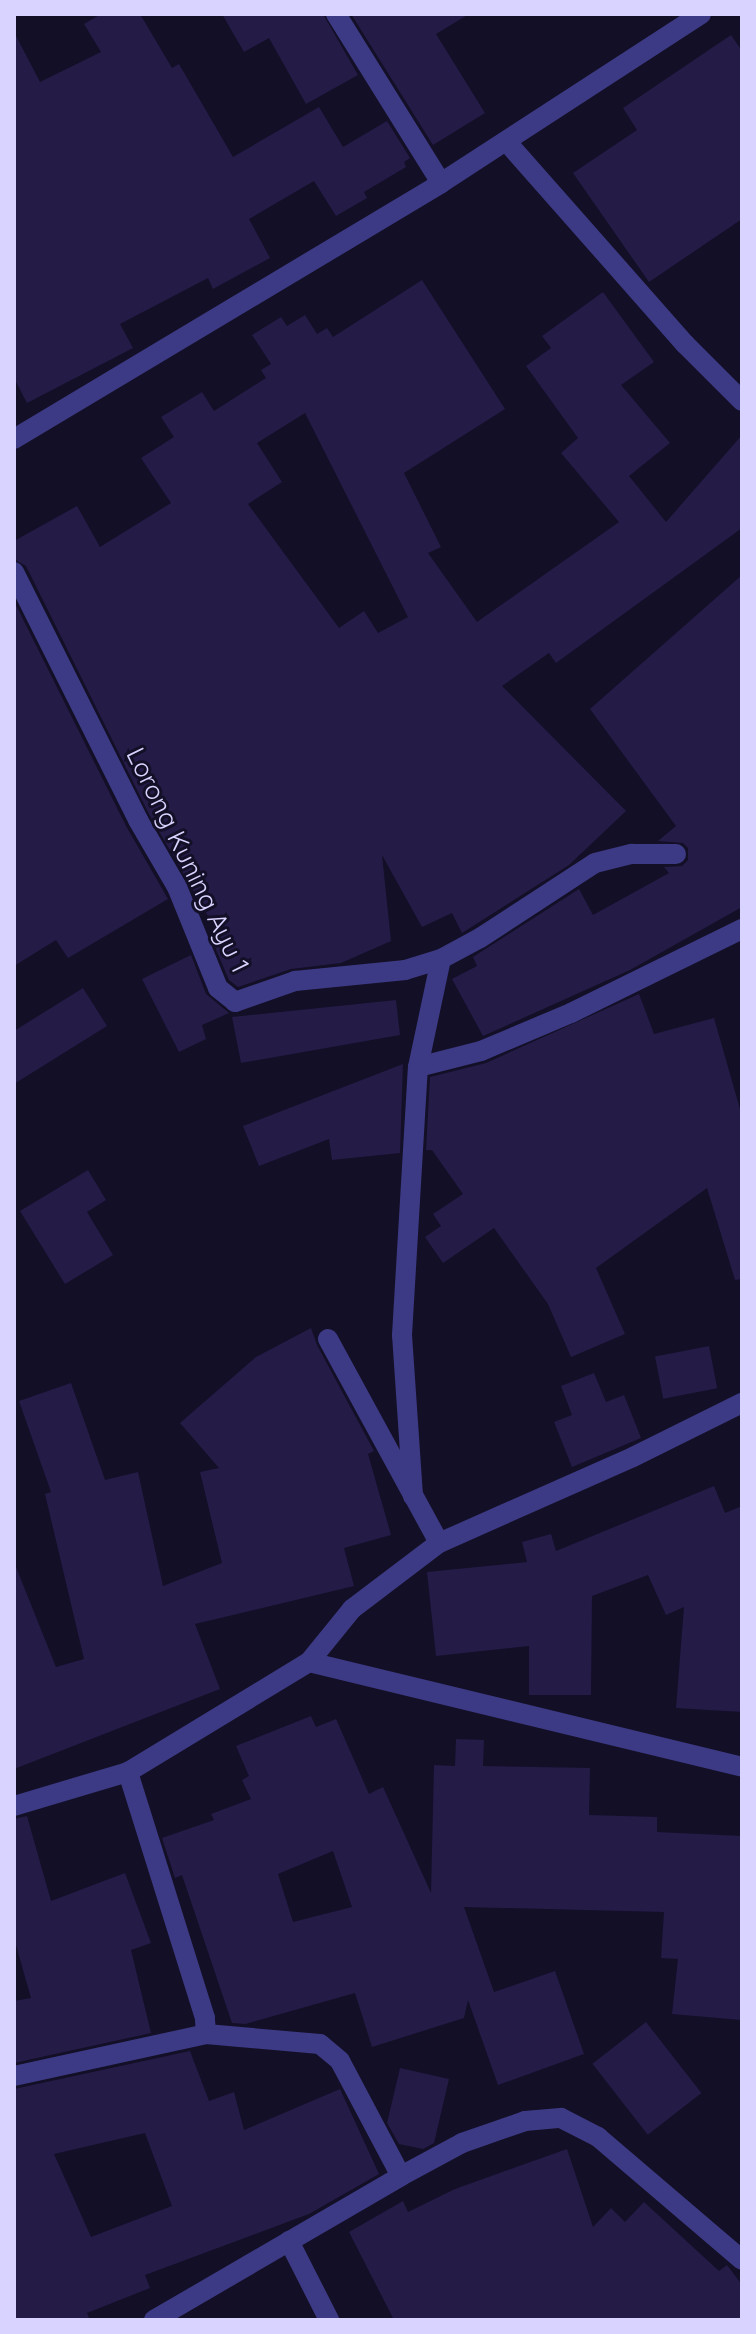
<!DOCTYPE html>
<style>
body{margin:0}
#map{position:relative;width:756px;height:2334px;overflow:hidden;background:#130f26;font-family:Quicksand,sans-serif}
div>[style]{position:absolute}
.building>*{inset:0;background:#241b47;transform-origin:0 0}
.minor>*{height:20px;margin:-10px;padding:0 10px;transform-origin:10px;border-radius:10px;background:#3d3a85}
.tertiary>*{height:20px;margin:-10px;padding:0 10px;transform-origin:10px;border-radius:10px;background:#3d3a85}
span{translate:-50% -50%;white-space:nowrap;text-align:center;line-height:1.15;-webkit-text-stroke:6px #130f26;paint-order:stroke}
.street-label{font-size:26px;color:#d9d4ff}
.frame{position:absolute;inset:0;border:16px solid #d9d4ff;pointer-events:none}
</style>
<div id="map">
<div class="building">
<div style="clip-path:polygon(101px 14px,140px 14px,172px 68px,179px 64px,233px 157px,319px 107px,343px 147px,387px 121px,410px 158px,404px 162px,406px 167px,364px 192px,367px 198px,336px 216px,314px 181px,249px 219px,270px 258px,213px 289px,208px 278px,120px 324px,133px 348px,27px 403px,14px 378px,14px 32px,40px 82px,101px 52px,84px 24px)"></div>
<div style="clip-path:polygon(222px 14px,323px 14px,358px 75px,306px 104px,269px 38px,244px 52px)"></div>
<div style="clip-path:polygon(351px 14px,469px 14px,436px 34px,485px 113px,433px 145px)"></div>
<div style="clip-path:polygon(731px 35px,742px 51px,742px 219px,649px 282px,573px 173px,637px 130px,623px 108px)"></div>
<div style="clip-path:polygon(evenodd,422px 280px,505px 409px,404px 473px,441px 547px,428px 553px,477px 622px,619px 522px,561px 453px,578px 438px,526px 366px,551px 348px,542px 336px,603px 292px,654px 362px,621px 385px,670px 443px,629px 476px,666px 522px,742px 435px,742px 528px,556px 663px,549px 653px,502px 686px,626px 811px,569px 865px,462px 933px,452px 913px,422px 927px,382px 855px,391px 941px,341px 963px,291px 969px,238px 987px,229px 980px,212px 940px,220px 937px,149px 814px,26px 566px,14px 559px,14px 541px,77px 506px,100px 547px,171px 503px,141px 458px,174px 437px,161px 417px,202px 392px,214px 411px,266px 378px,261px 370px,271px 364px,252px 335px,281px 317px,287px 326px,305px 315px,317px 334px,327px 328px,333px 337px,422px 280px,305px 413px,408px 617px,378px 633px,364px 611px,339px 628px,248px 504px,282px 482px,257px 443px,305px 413px)"></div>
<div style="clip-path:polygon(742px 575px,742px 907px,630px 970px,483px 1036px,452px 979px,477px 966px,473px 957px,579px 889px,593px 915px,669px 873px,664px 867px,682px 866px,688px 860px,688px 848px,683px 843px,658px 841px,676px 826px,590px 709px)"></div>
<div style="clip-path:polygon(14px 601px,126px 826px,168px 899px,68px 958px,56px 940px,14px 966px)"></div>
<div style="clip-path:polygon(191px 955px,206px 994px,229px 1013px,202px 1025px,206px 1039px,179px 1052px,142px 979px)"></div>
<div style="clip-path:polygon(83px 988px,107px 1026px,14px 1084px,14px 1031px)"></div>
<div style="clip-path:polygon(639px 994px,654px 1034px,714px 1018px,742px 1116px,742px 1279px,735px 1280px,707px 1188px,596px 1268px,625px 1334px,571px 1357px,548px 1304px,494px 1228px,443px 1263px,425px 1237px,441px 1226px,433px 1214px,463px 1194px,432px 1150px,426px 1150px,430px 1077px,486px 1063px)"></div>
<div style="clip-path:polygon(396px 1000px,400px 1035px,241px 1063px,232px 1017px)"></div>
<div style="clip-path:polygon(403px 1064px,400px 1153px,332px 1160px,329px 1139px,259px 1166px,243px 1126px)"></div>
<div style="clip-path:polygon(88px 1170px,106px 1200px,87px 1212px,113px 1255px,65px 1284px,20px 1211px)"></div>
<div style="clip-path:polygon(311px 1328px,317px 1345px,374px 1451px,368px 1454px,391px 1535px,344px 1548px,354px 1586px,195px 1624px,220px 1689px,14px 1769px,14px 1562px,56px 1667px,84px 1659px,45px 1494px,51px 1492px,19px 1401px,71px 1383px,105px 1480px,138px 1472px,163px 1586px,222px 1563px,200px 1472px,219px 1468px,180px 1423px,256px 1357px)"></div>
<div style="left:709px;top:1346px;width:43px;height:55px;rotate:79deg"></div>
<div style="clip-path:polygon(594px 1373px,606px 1402px,624px 1395px,641px 1438px,572px 1467px,554px 1422px,572px 1415px,561px 1386px)"></div>
<div style="clip-path:polygon(714px 1486px,725px 1513px,742px 1506px,742px 1712px,676px 1708px,684px 1607px,666px 1615px,648px 1575px,592px 1596px,591px 1695px,529px 1695px,529px 1646px,436px 1656px,427px 1572px,527px 1562px,522px 1542px,551px 1534px,556px 1551px)"></div>
<div style="clip-path:polygon(evenodd,311px 1716px,316px 1727px,336px 1719px,369px 1794px,383px 1787px,431px 1893px,434px 1765px,455px 1766px,456px 1739px,484px 1740px,483px 1766px,590px 1768px,589px 1815px,657px 1817px,657px 1832px,742px 1836px,742px 2020px,672px 2014px,678px 1959px,661px 1958px,664px 1912px,464px 1907px,494px 1992px,555px 1971px,584px 2054px,498px 2085px,468px 2000px,464px 2018px,372px 2047px,355px 1993px,245px 2024px,232px 2023px,182px 1875px,175px 1878px,162px 1838px,214px 1820px,211px 1814px,251px 1799px,242px 1780px,249px 1776px,236px 1746px,311px 1716px,333px 1851px,352px 1907px,293px 1922px,278px 1874px,333px 1851px)"></div>
<div style="clip-path:polygon(27px 1816px,51px 1901px,125px 1873px,151px 1943px,131px 1950px,151px 2033px,14px 2063px,14px 2001px,31px 1998px,14px 1938px,14px 1819px)"></div>
<div style="left:646px;top:2022px;width:90px;height:68px;rotate:52deg"></div>
<div style="clip-path:polygon(evenodd,190px 2051px,209px 2101px,234px 2092px,244px 2130px,340px 2089px,379px 2174px,309px 2214px,145px 2275px,150px 2288px,87px 2313px,90px 2320px,14px 2320px,14px 2089px,190px 2051px,145px 2133px,172px 2206px,91px 2237px,54px 2154px,145px 2133px)"></div>
<div style="clip-path:polygon(400px 2068px,449px 2079px,434px 2143px,423px 2149px,399px 2144px,387px 2123px)"></div>
<div style="clip-path:polygon(567px 2149px,593px 2227px,611px 2208px,625px 2222px,644px 2202px,719px 2271px,727px 2265px,742px 2285px,742px 2320px,394px 2320px,349px 2232px,403px 2201px,408px 2212px,455px 2189px)"></div>
</div>
<div class="minor">
<div style="left:336px;top:14px;width:199px;rotate:58.1deg"></div>
<div style="left:506px;top:141px;width:271px;rotate:48.6deg"></div>
<div style="left:685px;top:344px;width:81px;rotate:45deg"></div>
<div style="left:14px;top:572px;width:277px;rotate:63.4deg"></div>
<div style="left:138px;top:820px;width:78px;rotate:59.8deg"></div>
<div style="left:177px;top:887px;width:109px;rotate:67.9deg"></div>
<div style="left:218px;top:988px;width:22px;rotate:39deg"></div>
<div style="left:235px;top:1002px;width:64px;rotate:-19.3deg"></div>
<div style="left:295px;top:981px;width:111px;rotate:-5.7deg"></div>
<div style="left:405px;top:970px;width:38px;rotate:-17deg"></div>
<div style="left:441px;top:959px;width:44px;rotate:-28.3deg"></div>
<div style="left:480px;top:938px;width:137px;rotate:-33.1deg"></div>
<div style="left:595px;top:863px;width:38px;rotate:-14deg"></div>
<div style="left:632px;top:854px;width:44px"></div>
<div style="left:418px;top:1067px;width:65px;rotate:-14.3deg"></div>
<div style="left:481px;top:1051px;width:98px;rotate:-22.9deg"></div>
<div style="left:571px;top:1013px;width:191px;rotate:-26.2deg"></div>
<div style="left:328px;top:1339px;width:232px;rotate:61.4deg"></div>
<div style="left:413px;top:1496px;width:161px;rotate:-93.9deg"></div>
<div style="left:402px;top:1335px;width:268px;rotate:-86.6deg"></div>
<div style="left:418px;top:1067px;width:110px;rotate:-78deg"></div>
<div style="left:309px;top:1662px;width:446px;rotate:13.6deg"></div>
<div style="left:14px;top:1806px;width:119px;rotate:-16.6deg"></div>
<div style="left:128px;top:1772px;width:212px;rotate:-31.3deg"></div>
<div style="left:309px;top:1662px;width:68px;rotate:-50.9deg"></div>
<div style="left:352px;top:1609px;width:109px;rotate:-37.2deg"></div>
<div style="left:439px;top:1543px;width:212px;rotate:-23.9deg"></div>
<div style="left:633px;top:1457px;width:122px;rotate:-26.4deg"></div>
<div style="left:206px;top:2034px;width:114px;rotate:5deg"></div>
<div style="left:320px;top:2044px;width:26px;rotate:40deg"></div>
<div style="left:340px;top:2061px;width:130px;rotate:62.1deg"></div>
<div style="left:14px;top:2076px;width:197px;rotate:-12.3deg"></div>
<div style="left:206px;top:2034px;width:16px;rotate:-94deg"></div>
<div style="left:205px;top:2018px;width:258px;rotate:-107.4deg"></div>
<div style="left:289px;top:2241px;width:89px;rotate:63.1deg"></div>
<div style="left:154px;top:2320px;width:286px;rotate:-30.2deg"></div>
<div style="left:401px;top:2176px;width:69px;rotate:-28.4deg"></div>
<div style="left:462px;top:2143px;width:67px;rotate:-19.2deg"></div>
<div style="left:525px;top:2121px;width:36px;rotate:-5deg"></div>
<div style="left:561px;top:2118px;width:42px;rotate:27.2deg"></div>
<div style="left:598px;top:2137px;width:189px;rotate:40.5deg"></div>
</div>
<div class="tertiary">
<div style="left:14px;top:439px;width:498px;rotate:-30.9deg"></div>
<div style="left:441px;top:183px;width:310px;rotate:-33deg"></div>
</div>
<div class="street-label">
<span style="left:188px;top:860px;rotate:64deg">Lorong Kuning Ayu 1</span>
</div>
<div class="frame"></div>
</div>
